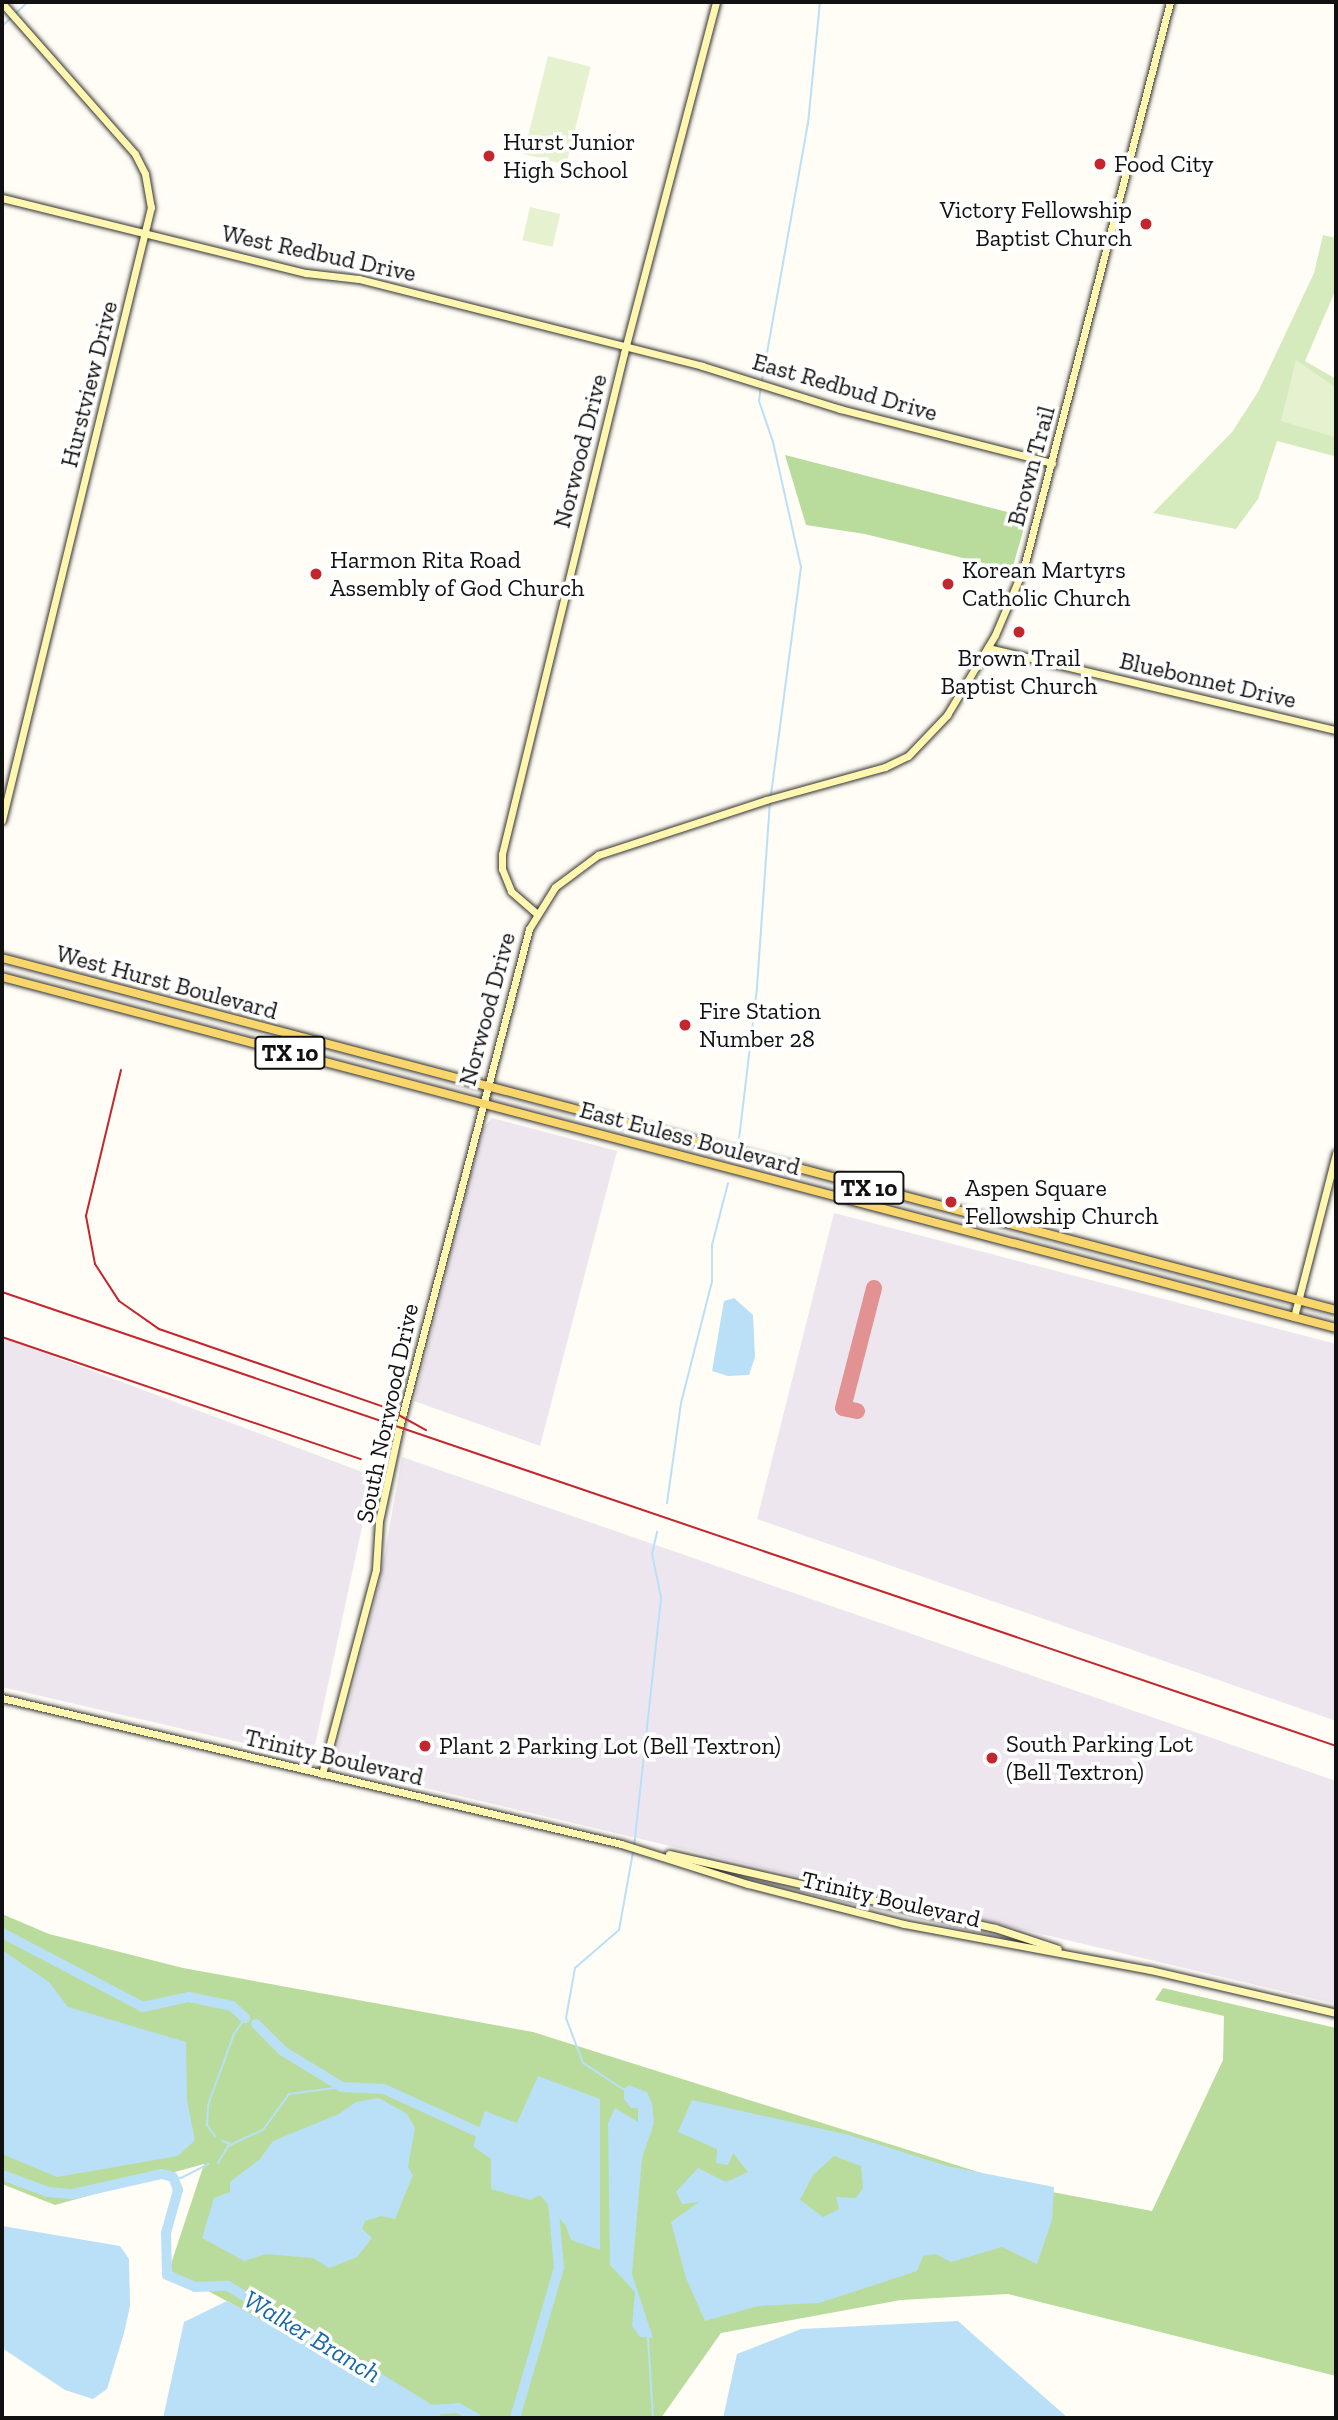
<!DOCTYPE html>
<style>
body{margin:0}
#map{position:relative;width:1338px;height:2420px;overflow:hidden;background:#fffdf5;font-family:"Zilla Slab",serif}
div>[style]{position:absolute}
.industrial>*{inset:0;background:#eee6ef}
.green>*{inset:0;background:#d5ebbd}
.forest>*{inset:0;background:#b9dc9c}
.pitch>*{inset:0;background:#e6f2cf;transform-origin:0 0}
.water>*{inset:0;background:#b9e0f7}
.stream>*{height:2px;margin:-1px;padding:0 1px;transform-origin:1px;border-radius:1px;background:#b9e0f7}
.river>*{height:10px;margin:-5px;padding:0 5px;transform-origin:5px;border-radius:5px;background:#b9e0f7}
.taxiway>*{height:16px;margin:-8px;padding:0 8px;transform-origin:8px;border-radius:8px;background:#e29292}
.roads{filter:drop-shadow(0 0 2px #333) drop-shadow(0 0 2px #333)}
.secondary>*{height:7px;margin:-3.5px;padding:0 3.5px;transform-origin:3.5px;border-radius:3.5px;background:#fff6b0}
.primary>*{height:8px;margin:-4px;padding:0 4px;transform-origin:4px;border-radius:4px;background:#f9d66b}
.rail>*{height:2px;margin:-1px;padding:0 1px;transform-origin:1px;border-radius:1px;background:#c4262e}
.dots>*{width:19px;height:19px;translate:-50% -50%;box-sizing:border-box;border:4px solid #fff;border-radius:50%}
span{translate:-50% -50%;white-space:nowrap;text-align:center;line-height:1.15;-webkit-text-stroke:7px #fff;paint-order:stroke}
.shield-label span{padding:2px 5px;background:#fff;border:2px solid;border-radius:5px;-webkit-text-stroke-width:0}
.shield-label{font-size:23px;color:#111;font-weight:700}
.poi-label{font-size:24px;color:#111}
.left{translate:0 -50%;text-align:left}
.right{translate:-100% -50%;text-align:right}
.street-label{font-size:24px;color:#111}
.water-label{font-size:26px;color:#1768a6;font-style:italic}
.frame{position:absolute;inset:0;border:4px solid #111;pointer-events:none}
</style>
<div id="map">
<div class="industrial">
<div style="clip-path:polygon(492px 1118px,617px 1151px,540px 1446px,414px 1401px,483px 1128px)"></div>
<div style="clip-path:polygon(834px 1213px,1336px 1344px,1336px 1721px,757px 1519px)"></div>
<div style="clip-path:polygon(2px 1337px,373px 1476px,312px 1759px,2px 1687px)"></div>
<div style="clip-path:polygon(402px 1457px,1336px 1781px,1336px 2004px,333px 1766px,380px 1580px)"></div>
</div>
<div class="green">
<div style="clip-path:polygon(1323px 235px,1336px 238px,1336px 289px,1305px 361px,1336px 379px,1334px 456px,1277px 441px,1258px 499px,1236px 529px,1153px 513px,1232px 432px,1258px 392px,1314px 273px)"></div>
</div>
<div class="forest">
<div style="clip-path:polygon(785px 455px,1027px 517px,1012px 570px,865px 534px,806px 525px)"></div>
<div style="clip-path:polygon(2px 1914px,49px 1934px,183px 1968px,533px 2032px,1026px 2187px,1152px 2211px,1223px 2060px,1224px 2016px,1155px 2000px,1163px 1988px,1336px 2028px,1336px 2376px,1008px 2294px,901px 2300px,721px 2333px,661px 2418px,444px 2418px,169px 2270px,204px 2164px,55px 2205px,2px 2184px)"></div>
</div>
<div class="pitch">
<div style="left:548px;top:56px;width:44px;height:101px;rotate:14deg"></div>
<div style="left:530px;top:207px;width:31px;height:34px;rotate:13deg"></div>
<div style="clip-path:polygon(1296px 360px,1335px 387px,1335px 437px,1281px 421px)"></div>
</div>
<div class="water">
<div style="clip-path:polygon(734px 1298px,753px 1315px,755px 1357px,749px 1375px,728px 1376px,712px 1371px,724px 1301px)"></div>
<div style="clip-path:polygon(2px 1950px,49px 1982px,68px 2007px,186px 2042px,187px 2101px,195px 2140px,178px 2156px,57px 2177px,2px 2154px)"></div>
<div style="clip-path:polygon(538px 2076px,600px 2099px,600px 2250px,571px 2240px,566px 2226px,540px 2195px,530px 2200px,491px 2189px,491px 2159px,473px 2146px,485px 2111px,517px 2123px)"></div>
<div style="clip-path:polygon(629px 2085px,647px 2092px,652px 2104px,654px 2123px,642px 2158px,632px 2274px,653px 2338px,640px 2337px,632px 2326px,635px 2292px,610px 2265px,608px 2123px,615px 2108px,638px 2122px,638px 2108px,631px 2108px,624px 2099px,624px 2089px)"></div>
<div style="clip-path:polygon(379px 2098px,407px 2114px,415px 2128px,408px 2167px,413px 2175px,395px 2219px,381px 2216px,365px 2221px,362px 2229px,372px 2238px,357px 2257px,329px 2268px,313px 2258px,266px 2254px,244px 2261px,202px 2238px,214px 2198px,230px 2192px,230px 2182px,260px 2159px,273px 2141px,339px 2114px,356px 2102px)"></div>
<div style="clip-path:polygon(evenodd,692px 2100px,849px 2135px,947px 2166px,1054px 2187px,1052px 2220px,1037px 2264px,1002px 2247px,951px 2262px,936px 2254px,923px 2256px,917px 2271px,819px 2303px,758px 2306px,705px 2321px,686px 2278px,671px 2222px,699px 2202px,682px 2204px,676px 2192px,698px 2168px,726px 2182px,748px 2172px,733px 2153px,728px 2165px,716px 2163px,717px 2149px,678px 2132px,692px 2100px,834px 2156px,861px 2166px,863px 2188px,856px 2198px,836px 2197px,839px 2209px,823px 2217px,800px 2200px,813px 2175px,834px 2156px)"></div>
<div style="clip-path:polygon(2px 2226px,120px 2246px,129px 2259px,130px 2306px,124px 2333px,107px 2389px,93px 2399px,65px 2390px,2px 2348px)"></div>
<div style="clip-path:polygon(227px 2301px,431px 2410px,444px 2418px,163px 2418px,184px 2322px)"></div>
<div style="clip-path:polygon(958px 2321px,1068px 2418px,723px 2418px,737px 2354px,801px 2329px)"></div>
</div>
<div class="stream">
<div style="left:16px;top:13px;width:16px;rotate:-43deg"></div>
<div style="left:2px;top:26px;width:13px;rotate:-42deg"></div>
<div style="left:762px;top:381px;width:261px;rotate:-79.9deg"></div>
<div style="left:808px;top:124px;width:123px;rotate:-84.4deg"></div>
<div style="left:761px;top:386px;width:15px;rotate:98deg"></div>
<div style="left:759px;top:401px;width:43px;rotate:71.1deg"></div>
<div style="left:773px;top:442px;width:128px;rotate:77.4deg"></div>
<div style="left:801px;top:567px;width:231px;rotate:97.5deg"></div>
<div style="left:739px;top:1139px;width:153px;rotate:-83.2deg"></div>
<div style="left:757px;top:987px;width:185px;rotate:-86deg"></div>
<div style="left:667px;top:1503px;width:101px;rotate:-82deg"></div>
<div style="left:681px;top:1403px;width:126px;rotate:-75.7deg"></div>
<div style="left:712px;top:1281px;width:36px;rotate:-90deg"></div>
<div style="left:712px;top:1245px;width:64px;rotate:-75.5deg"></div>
<div style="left:634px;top:1847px;width:251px;rotate:-83.8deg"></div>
<div style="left:661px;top:1597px;width:44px;rotate:-101.8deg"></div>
<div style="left:652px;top:1554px;width:23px;rotate:-77deg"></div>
<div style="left:623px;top:2089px;width:48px;rotate:-147deg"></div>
<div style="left:583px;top:2063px;width:48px;rotate:-110.7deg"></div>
<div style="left:566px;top:2018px;width:51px;rotate:-79.8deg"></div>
<div style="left:575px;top:1968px;width:58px;rotate:-40.8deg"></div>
<div style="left:619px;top:1930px;width:79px;rotate:-79.8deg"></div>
<div style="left:215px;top:2136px;width:14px;rotate:-126deg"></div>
<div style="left:207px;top:2125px;width:20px;rotate:-87deg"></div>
<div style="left:208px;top:2105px;width:76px;rotate:-69.9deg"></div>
<div style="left:234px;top:2034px;width:19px;rotate:-55deg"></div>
<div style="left:222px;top:2141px;width:9px;rotate:18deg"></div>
<div style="left:218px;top:2163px;width:20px;rotate:-60deg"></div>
<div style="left:228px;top:2146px;width:38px;rotate:-25deg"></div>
<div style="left:263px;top:2130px;width:44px;rotate:-54.2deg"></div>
<div style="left:289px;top:2094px;width:53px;rotate:-7.5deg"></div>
<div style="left:173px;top:2177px;width:8px;rotate:7deg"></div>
<div style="left:181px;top:2178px;width:31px;rotate:-27deg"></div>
<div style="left:648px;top:2338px;width:80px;rotate:86.4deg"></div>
</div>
<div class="river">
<div style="left:2px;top:1933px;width:159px;rotate:27.7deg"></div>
<div style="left:143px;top:2007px;width:47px;rotate:-12.3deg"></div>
<div style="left:189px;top:1997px;width:44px;rotate:11.8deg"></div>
<div style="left:232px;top:2006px;width:18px;rotate:43deg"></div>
<div style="left:256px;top:2024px;width:38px;rotate:45deg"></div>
<div style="left:283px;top:2051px;width:69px;rotate:31.4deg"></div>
<div style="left:342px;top:2087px;width:42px;rotate:2.7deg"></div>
<div style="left:384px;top:2089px;width:115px;rotate:24.6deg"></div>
<div style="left:2px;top:2175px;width:49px;rotate:20.3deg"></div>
<div style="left:48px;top:2192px;width:25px;rotate:5deg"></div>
<div style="left:73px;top:2194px;width:91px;rotate:-12.7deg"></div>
<div style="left:162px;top:2174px;width:11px;rotate:15deg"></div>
<div style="left:173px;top:2177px;width:14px;rotate:69deg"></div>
<div style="left:178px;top:2190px;width:45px;rotate:105.6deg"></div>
<div style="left:166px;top:2233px;width:42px;rotate:88.6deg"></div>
<div style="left:167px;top:2275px;width:30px;rotate:23deg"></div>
<div style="left:195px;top:2287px;width:33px;rotate:-2deg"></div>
<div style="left:228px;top:2286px;width:238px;rotate:31.4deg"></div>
<div style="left:431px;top:2410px;width:27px;rotate:-4deg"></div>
<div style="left:458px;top:2408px;width:21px;rotate:29deg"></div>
<div style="left:515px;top:2418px;width:156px;rotate:-73.7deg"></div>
<div style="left:559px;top:2268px;width:67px;rotate:-95.1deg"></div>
</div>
<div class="taxiway">
<div style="left:857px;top:1411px;width:14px;rotate:-168deg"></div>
<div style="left:843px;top:1408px;width:124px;rotate:-75.5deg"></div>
</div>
<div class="roads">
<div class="secondary">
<div style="left:2px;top:3px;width:201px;rotate:48.6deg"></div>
<div style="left:135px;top:154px;width:22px;rotate:63deg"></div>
<div style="left:145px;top:174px;width:34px;rotate:80deg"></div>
<div style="left:151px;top:207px;width:631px;rotate:103.66deg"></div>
<div style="left:2px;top:198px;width:313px;rotate:13.9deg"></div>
<div style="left:306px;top:273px;width:53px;rotate:6.5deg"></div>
<div style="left:359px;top:279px;width:354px;rotate:14.2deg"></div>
<div style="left:702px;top:366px;width:145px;rotate:17.3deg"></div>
<div style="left:840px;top:409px;width:219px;rotate:14.3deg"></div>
<div style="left:988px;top:648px;width:358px;rotate:13.3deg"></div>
<div style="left:536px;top:913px;width:33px;rotate:-139deg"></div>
<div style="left:511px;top:891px;width:24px;rotate:-112deg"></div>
<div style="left:502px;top:869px;width:15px;rotate:-90deg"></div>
<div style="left:502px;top:854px;width:516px;rotate:-76.31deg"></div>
<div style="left:624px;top:353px;width:363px;rotate:-75.3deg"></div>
<div style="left:1294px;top:1317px;width:169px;rotate:-75.6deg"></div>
<div style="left:2px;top:1698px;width:636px;rotate:13.27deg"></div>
<div style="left:621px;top:1844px;width:133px;rotate:17.5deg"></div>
<div style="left:748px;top:1884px;width:161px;rotate:14.4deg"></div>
<div style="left:904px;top:1924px;width:250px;rotate:10.6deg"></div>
<div style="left:1150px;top:1970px;width:191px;rotate:13deg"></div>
<div style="left:322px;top:1774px;width:212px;rotate:-75.2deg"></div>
<div style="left:376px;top:1569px;width:48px;rotate:-86.4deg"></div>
<div style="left:379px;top:1521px;width:91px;rotate:-77.9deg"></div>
<div style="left:398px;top:1432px;width:520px;rotate:-75.4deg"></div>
<div style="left:529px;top:929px;width:49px;rotate:-58.2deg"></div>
<div style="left:555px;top:887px;width:54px;rotate:-36.7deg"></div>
<div style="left:598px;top:855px;width:177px;rotate:-18.1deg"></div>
<div style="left:766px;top:800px;width:123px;rotate:-15.5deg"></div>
<div style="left:885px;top:767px;width:25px;rotate:-26deg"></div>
<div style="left:908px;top:756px;width:57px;rotate:-46.4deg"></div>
<div style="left:947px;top:715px;width:93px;rotate:-59deg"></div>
<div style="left:995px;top:635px;width:74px;rotate:-66.9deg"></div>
<div style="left:1024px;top:567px;width:584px;rotate:-75.51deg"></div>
<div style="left:669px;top:1854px;width:334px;rotate:12.8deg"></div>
<div style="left:995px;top:1928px;width:66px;rotate:18.4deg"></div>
</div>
<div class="primary">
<div style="left:2px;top:958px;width:1380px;rotate:14.78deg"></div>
<div style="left:2px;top:977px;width:1379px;rotate:14.74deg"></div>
</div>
</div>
<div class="rail">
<div style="left:121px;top:1070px;width:150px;rotate:103.5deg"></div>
<div style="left:86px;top:1216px;width:49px;rotate:79.4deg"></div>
<div style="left:95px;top:1264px;width:44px;rotate:57deg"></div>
<div style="left:119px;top:1301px;width:49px;rotate:35deg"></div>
<div style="left:159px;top:1329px;width:238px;rotate:19.1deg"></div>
<div style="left:384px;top:1407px;width:48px;rotate:28.7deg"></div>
<div style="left:2px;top:1292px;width:1409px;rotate:18.79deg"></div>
<div style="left:2px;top:1337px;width:379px;rotate:18.8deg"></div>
</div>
<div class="dots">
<div style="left:489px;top:156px;background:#c4262e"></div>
<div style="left:1100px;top:164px;background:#c4262e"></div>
<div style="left:1146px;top:224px;background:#c4262e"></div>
<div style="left:316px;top:574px;background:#c4262e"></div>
<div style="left:948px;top:584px;background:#c4262e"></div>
<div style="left:1019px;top:632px;background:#c4262e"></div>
<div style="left:685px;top:1025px;background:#c4262e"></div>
<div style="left:951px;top:1202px;background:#c4262e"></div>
<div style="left:425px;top:1746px;background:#c4262e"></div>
<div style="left:992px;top:1758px;background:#c4262e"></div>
</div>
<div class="shield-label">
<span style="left:290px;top:1053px">TX 10</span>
<span style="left:869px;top:1188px">TX 10</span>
</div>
<div class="poi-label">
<span class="left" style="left:503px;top:156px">Hurst Junior<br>High School</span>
<span class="left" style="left:1114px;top:164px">Food City</span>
<span class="right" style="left:1132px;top:224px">Victory Fellowship<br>Baptist Church</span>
<span class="left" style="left:330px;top:574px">Harmon Rita Road<br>Assembly of God Church</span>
<span class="left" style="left:962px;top:584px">Korean Martyrs<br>Catholic Church</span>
<span style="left:1019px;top:672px">Brown Trail<br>Baptist Church</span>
<span class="left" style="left:699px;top:1025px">Fire Station<br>Number 28</span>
<span class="left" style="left:965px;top:1202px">Aspen Square<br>Fellowship Church</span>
<span class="left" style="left:1006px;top:1758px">South Parking Lot<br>(Bell Textron)</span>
<span class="left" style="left:439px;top:1746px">Plant 2 Parking Lot (Bell Textron)</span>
</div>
<div class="street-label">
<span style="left:319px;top:253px;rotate:12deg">West Redbud Drive</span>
<span style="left:89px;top:384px;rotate:-76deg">Hurstview Drive</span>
<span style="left:845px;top:387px;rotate:16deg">East Redbud Drive</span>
<span style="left:580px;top:451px;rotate:-76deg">Norwood Drive</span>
<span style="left:1031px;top:466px;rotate:-75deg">Brown Trail</span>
<span style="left:1208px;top:680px;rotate:13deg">Bluebonnet Drive</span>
<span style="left:167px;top:982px;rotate:15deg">West Hurst Boulevard</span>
<span style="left:487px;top:1009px;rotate:-75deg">Norwood Drive</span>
<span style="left:690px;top:1138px;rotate:15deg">East Euless Boulevard</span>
<span style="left:387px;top:1413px;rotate:-78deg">South Norwood Drive</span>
<span style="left:334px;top:1757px;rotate:13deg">Trinity Boulevard</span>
<span style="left:891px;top:1899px;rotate:13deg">Trinity Boulevard</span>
</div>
<div class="water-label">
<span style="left:312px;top:2337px;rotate:31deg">Walker Branch</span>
</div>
<div class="frame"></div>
</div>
